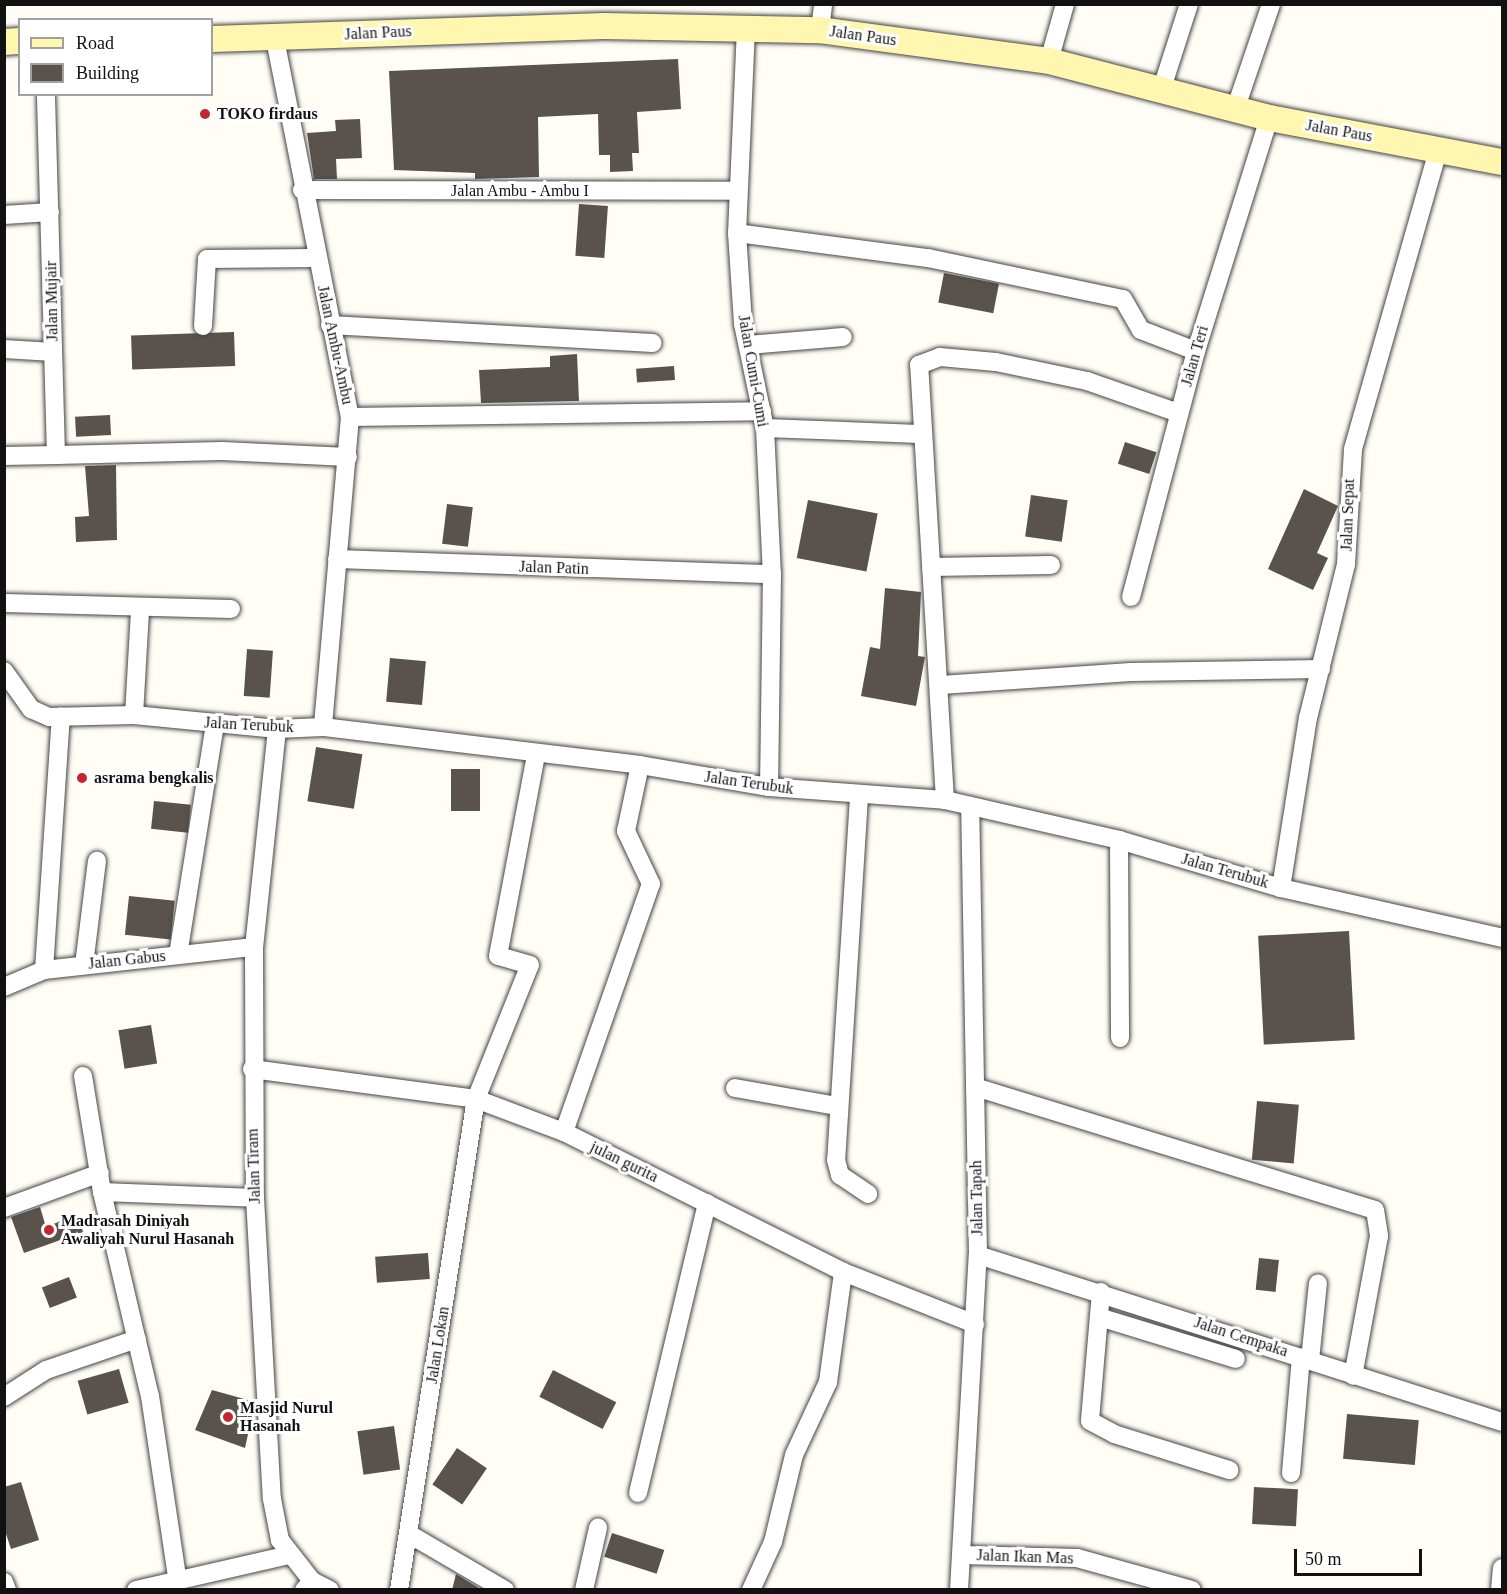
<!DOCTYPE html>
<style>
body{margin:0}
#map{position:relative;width:1507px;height:1594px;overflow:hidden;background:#fffdf5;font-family:Georgia,serif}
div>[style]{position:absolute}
.building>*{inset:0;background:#5a524d;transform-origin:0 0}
.roads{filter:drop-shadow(0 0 2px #444) drop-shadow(0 0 2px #444)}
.street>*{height:18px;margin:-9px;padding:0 9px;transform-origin:9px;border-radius:9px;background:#fff}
.secondary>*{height:26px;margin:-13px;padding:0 13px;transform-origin:13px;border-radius:13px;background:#fff6b0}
.dots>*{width:16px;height:16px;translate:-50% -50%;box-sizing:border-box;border:3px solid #fff;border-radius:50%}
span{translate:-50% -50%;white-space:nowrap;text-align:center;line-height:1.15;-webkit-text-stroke:6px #fff;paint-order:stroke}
.street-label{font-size:16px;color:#111}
.poi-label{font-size:16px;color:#111;font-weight:700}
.left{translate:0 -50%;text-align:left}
.frame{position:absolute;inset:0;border:6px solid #111;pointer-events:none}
.legend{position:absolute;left:18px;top:18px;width:195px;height:78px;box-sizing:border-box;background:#fff;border:2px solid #a0a0a0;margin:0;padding:8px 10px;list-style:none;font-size:18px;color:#111}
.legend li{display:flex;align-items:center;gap:12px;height:30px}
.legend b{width:30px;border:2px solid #a0a0a0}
.scale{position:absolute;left:1294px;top:1549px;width:128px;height:27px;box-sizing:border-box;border:3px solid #111;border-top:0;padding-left:8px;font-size:18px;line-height:21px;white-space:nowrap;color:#111;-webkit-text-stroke:4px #fff;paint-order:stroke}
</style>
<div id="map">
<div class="building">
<div style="clip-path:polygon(678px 59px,681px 109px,637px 112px,639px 153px,632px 153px,633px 171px,610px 172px,610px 155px,599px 155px,598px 114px,538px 117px,539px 177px,475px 179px,475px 173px,394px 170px,389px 71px)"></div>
<div style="clip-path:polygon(360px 119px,362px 158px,336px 159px,337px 179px,314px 179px,307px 133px,336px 131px,335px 120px)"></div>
<div style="left:579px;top:204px;width:29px;height:52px;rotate:4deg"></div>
<div style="left:944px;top:273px;width:56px;height:30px;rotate:11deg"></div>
<div style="left:234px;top:332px;width:34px;height:103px;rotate:88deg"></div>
<div style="clip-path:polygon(577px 354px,579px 401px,481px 403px,479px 370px,550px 367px,550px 356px)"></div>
<div style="left:674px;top:366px;width:14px;height:38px;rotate:86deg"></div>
<div style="left:110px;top:415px;width:20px;height:35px;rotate:87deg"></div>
<div style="left:1125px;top:442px;width:33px;height:23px;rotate:18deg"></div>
<div style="clip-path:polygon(116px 465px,117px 540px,76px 542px,75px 517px,89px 516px,85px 466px)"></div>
<div style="clip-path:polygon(1304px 489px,1338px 506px,1317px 553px,1328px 558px,1313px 590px,1268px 569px)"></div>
<div style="left:1031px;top:495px;width:37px;height:42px;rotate:8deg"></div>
<div style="left:808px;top:500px;width:71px;height:59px;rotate:11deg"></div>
<div style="left:447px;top:504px;width:26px;height:40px;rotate:7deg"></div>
<div style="clip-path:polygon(885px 588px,921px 592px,918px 656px,925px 657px,916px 706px,861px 696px,870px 647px,880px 649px)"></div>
<div style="left:247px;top:649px;width:26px;height:47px;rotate:4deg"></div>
<div style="left:390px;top:658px;width:36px;height:44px;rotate:5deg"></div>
<div style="left:316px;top:747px;width:47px;height:55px;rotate:9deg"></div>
<div style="left:451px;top:769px;width:29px;height:42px"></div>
<div style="left:154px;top:801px;width:37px;height:28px;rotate:6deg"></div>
<div style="left:129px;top:896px;width:46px;height:39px;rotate:6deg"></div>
<div style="left:1349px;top:931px;width:109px;height:91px;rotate:87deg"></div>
<div style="left:151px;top:1025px;width:39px;height:33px;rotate:81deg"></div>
<div style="left:1257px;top:1101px;width:42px;height:59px;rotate:5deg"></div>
<div style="clip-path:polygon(40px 1207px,46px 1227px,78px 1214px,83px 1232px,24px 1253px,11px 1217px)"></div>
<div style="left:428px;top:1253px;width:26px;height:53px;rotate:86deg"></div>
<div style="left:1259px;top:1258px;width:20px;height:32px;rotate:6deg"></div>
<div style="left:69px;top:1277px;width:22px;height:29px;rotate:69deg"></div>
<div style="left:119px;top:1369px;width:35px;height:43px;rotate:74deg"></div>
<div style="left:553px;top:1370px;width:71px;height:30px;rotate:27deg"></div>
<div style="clip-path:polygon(212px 1390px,255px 1402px,245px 1448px,195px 1430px)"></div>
<div style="left:1347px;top:1414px;width:72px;height:45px;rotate:5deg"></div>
<div style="left:394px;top:1426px;width:44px;height:37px;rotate:82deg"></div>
<div style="left:457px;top:1448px;width:36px;height:44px;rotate:34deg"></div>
<div style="clip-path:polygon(21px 1482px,39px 1540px,11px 1549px,4px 1528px,4px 1487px)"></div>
<div style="left:1254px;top:1487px;width:44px;height:37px;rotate:3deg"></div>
<div style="left:612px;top:1533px;width:55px;height:25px;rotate:18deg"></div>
<div style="clip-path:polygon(456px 1574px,482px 1590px,452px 1590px)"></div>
</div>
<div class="roads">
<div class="street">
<div style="left:746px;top:28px;width:205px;rotate:92.5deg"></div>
<div style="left:737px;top:233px;width:91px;rotate:86.2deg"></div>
<div style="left:743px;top:324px;width:106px;rotate:78.1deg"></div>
<div style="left:765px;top:428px;width:146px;rotate:87.3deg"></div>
<div style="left:772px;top:574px;width:213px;rotate:90.8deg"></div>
<div style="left:820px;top:30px;width:26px;rotate:-83deg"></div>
<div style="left:275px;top:39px;width:385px;rotate:78.8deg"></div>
<div style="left:350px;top:417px;width:311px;rotate:95deg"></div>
<div style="left:1049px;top:61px;width:59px;rotate:-74.3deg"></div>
<div style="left:1162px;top:88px;width:88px;rotate:-72.2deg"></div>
<div style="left:1235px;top:110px;width:112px;rotate:-71.2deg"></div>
<div style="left:302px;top:190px;width:435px;rotate:0.1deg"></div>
<div style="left:4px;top:215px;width:46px;rotate:-3.7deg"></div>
<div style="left:737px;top:233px;width:193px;rotate:7.5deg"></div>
<div style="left:928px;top:258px;width:199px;rotate:11.9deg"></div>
<div style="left:1123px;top:299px;width:36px;rotate:60deg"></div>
<div style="left:1141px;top:330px;width:59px;rotate:20.9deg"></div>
<div style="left:330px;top:325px;width:323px;rotate:3.2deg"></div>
<div style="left:203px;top:326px;width:67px;rotate:-86.6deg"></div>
<div style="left:207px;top:259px;width:108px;rotate:-0.5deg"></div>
<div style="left:748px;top:345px;width:95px;rotate:-4.8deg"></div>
<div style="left:4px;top:349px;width:49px;rotate:3.5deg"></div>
<div style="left:350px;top:417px;width:412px;rotate:-0.8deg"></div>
<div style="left:765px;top:428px;width:154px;rotate:2.2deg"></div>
<div style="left:56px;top:455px;width:166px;rotate:-1.4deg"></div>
<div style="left:222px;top:451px;width:126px;rotate:2.7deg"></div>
<div style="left:4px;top:456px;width:52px;rotate:-1.1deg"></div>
<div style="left:56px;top:455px;width:361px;rotate:-91.6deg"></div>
<div style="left:337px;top:559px;width:435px;rotate:2deg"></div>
<div style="left:931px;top:567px;width:120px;rotate:-1deg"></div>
<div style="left:1131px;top:597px;width:254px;rotate:-75.2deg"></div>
<div style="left:1196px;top:351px;width:244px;rotate:-72.6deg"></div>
<div style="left:4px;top:603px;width:227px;rotate:1.5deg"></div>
<div style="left:4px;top:671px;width:47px;rotate:54.6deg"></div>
<div style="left:31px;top:709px;width:20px;rotate:24deg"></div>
<div style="left:49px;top:717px;width:85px;rotate:-1.3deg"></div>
<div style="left:134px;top:715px;width:144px;rotate:5.6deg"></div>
<div style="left:277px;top:729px;width:46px;rotate:-2.5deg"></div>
<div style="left:323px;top:727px;width:319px;rotate:6.8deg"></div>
<div style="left:640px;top:765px;width:131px;rotate:9.7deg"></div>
<div style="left:769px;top:787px;width:176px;rotate:4.2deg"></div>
<div style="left:945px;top:800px;width:179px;rotate:12.9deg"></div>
<div style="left:1119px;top:840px;width:169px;rotate:16.5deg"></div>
<div style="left:1281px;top:888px;width:227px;rotate:12.7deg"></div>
<div style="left:941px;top:685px;width:190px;rotate:-3.9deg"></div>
<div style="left:1131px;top:672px;width:190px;rotate:-0.9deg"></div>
<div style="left:134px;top:715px;width:105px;rotate:-86.7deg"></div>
<div style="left:277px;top:729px;width:219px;rotate:96deg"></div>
<div style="left:254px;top:947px;width:251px;rotate:89.8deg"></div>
<div style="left:255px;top:1198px;width:301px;rotate:86.8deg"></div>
<div style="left:272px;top:1499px;width:42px;rotate:79deg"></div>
<div style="left:280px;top:1540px;width:52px;rotate:52deg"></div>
<div style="left:312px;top:1581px;width:12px;rotate:132deg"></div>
<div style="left:859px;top:797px;width:364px;rotate:93.6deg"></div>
<div style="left:836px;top:1160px;width:16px;rotate:75deg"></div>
<div style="left:840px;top:1175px;width:34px;rotate:34deg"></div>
<div style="left:945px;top:800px;width:436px;rotate:-93.4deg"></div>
<div style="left:919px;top:365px;width:22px;rotate:-21deg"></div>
<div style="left:940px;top:357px;width:56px;rotate:5.1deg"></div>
<div style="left:996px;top:362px;width:93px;rotate:11.8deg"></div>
<div style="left:1087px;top:381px;width:97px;rotate:19.2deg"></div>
<div style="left:1119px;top:840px;width:198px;rotate:89.7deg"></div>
<div style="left:1281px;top:888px;width:172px;rotate:-81deg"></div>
<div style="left:1308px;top:718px;width:159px;rotate:-76.1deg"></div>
<div style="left:1346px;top:564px;width:115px;rotate:-86.5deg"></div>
<div style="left:1353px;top:449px;width:313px;rotate:-74.1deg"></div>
<div style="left:178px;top:955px;width:234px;rotate:-80.9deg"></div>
<div style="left:84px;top:965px;width:105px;rotate:-82.9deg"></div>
<div style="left:44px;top:970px;width:254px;rotate:-86.2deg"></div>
<div style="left:4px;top:987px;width:43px;rotate:-23deg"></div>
<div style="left:44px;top:970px;width:211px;rotate:-6.3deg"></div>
<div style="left:252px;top:1069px;width:226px;rotate:7.6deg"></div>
<div style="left:476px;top:1099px;width:94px;rotate:20.6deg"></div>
<div style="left:564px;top:1132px;width:312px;rotate:26.6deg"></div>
<div style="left:843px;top:1272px;width:142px;rotate:21.5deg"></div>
<div style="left:83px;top:1076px;width:118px;rotate:80.7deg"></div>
<div style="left:102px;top:1192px;width:210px;rotate:76.8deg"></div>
<div style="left:150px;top:1396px;width:182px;rotate:81.5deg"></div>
<div style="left:975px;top:1087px;width:418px;rotate:17.1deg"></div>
<div style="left:1375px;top:1210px;width:26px;rotate:81deg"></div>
<div style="left:1379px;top:1236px;width:142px;rotate:100.5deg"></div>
<div style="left:735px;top:1088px;width:104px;rotate:10deg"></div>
<div style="left:564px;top:1132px;width:263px;rotate:-70.7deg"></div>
<div style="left:651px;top:884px;width:59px;rotate:-115.3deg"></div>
<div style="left:626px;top:831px;width:67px;rotate:-78deg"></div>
<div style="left:102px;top:1192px;width:153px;rotate:2.2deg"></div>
<div style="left:4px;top:1208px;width:102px;rotate:-20deg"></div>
<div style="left:978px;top:1255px;width:550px;rotate:17.68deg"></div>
<div style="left:1101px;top:1292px;width:129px;rotate:94.9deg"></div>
<div style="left:1090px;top:1421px;width:27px;rotate:28deg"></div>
<div style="left:1114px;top:1434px;width:121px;rotate:17.4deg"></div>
<div style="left:1099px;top:1317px;width:143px;rotate:17deg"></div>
<div style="left:1310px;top:1360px;width:77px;rotate:-84.1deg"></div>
<div style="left:4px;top:1397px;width:50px;rotate:-32.7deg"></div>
<div style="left:46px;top:1370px;width:96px;rotate:-18.8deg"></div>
<div style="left:1291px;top:1473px;width:116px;rotate:-85.1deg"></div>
<div style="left:638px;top:1493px;width:298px;rotate:-76.6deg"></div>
<div style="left:409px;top:1534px;width:111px;rotate:30.3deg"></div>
<div style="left:962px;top:1555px;width:115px;rotate:1.5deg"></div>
<div style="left:1077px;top:1558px;width:119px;rotate:15.5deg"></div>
<div style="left:312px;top:1581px;width:20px;rotate:27deg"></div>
<div style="left:4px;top:1582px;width:9px;rotate:69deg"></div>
<div style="left:136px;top:1590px;width:157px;rotate:-12.9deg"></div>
<div style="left:399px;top:1590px;width:497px;rotate:-81.1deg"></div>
<div style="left:476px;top:1099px;width:144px;rotate:-68.1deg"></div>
<div style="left:530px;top:965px;width:33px;rotate:-164deg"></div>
<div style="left:498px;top:956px;width:206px;rotate:-79.3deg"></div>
<div style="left:584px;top:1590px;width:64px;rotate:-77.3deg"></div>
<div style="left:751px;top:1590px;width:53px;rotate:-65.4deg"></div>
<div style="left:773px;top:1542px;width:89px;rotate:-76.4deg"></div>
<div style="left:794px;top:1455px;width:81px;rotate:-65deg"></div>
<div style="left:828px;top:1382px;width:111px;rotate:-82.2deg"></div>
<div style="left:959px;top:1590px;width:336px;rotate:-86.8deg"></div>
<div style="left:978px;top:1255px;width:449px;rotate:-91deg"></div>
<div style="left:1500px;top:1590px;width:22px;rotate:-85deg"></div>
</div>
<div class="secondary">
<div style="left:212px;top:39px;width:392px;rotate:-1.9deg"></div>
<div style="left:604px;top:26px;width:216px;rotate:1.1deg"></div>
<div style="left:820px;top:30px;width:231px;rotate:7.7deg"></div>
<div style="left:1049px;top:61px;width:227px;rotate:14.5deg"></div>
<div style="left:1269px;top:118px;width:237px;rotate:10.7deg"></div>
<div style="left:4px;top:42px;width:16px;rotate:-4deg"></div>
</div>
</div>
<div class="dots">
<div style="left:205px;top:114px;background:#c4262e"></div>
<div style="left:82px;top:778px;background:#c4262e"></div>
<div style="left:49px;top:1230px;background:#c4262e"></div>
<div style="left:228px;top:1417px;background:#c4262e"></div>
</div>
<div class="street-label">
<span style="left:378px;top:33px;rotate:-3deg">Jalan Paus</span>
<span style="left:863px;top:36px;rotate:8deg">Jalan Paus</span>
<span style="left:1339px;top:131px;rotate:10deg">Jalan Paus</span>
<span style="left:520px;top:191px">Jalan Ambu - Ambu I</span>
<span style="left:52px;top:301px;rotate:-91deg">Jalan Mujair</span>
<span style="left:335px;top:345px;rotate:78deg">Jalan Ambu-Ambu</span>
<span style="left:1195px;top:356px;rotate:-74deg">Jalan Teri</span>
<span style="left:753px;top:371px;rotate:80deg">Jalan Cumi-Cumi</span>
<span style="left:1348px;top:515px;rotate:-88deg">Jalan Sepat</span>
<span style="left:554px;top:568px;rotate:2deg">Jalan Patin</span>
<span style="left:249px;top:725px;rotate:3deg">Jalan Terubuk</span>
<span style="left:749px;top:783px;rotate:8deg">Jalan Terubuk</span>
<span style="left:1225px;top:871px;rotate:16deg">Jalan Terubuk</span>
<span style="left:127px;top:960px;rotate:-6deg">Jalan Gabus</span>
<span style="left:624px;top:1162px;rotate:26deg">julan gurita</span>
<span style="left:254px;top:1166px;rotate:-92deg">Jalan Tiram</span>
<span style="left:977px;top:1198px;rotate:-91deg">Jalan Tapah</span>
<span style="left:1241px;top:1337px;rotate:18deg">Jalan Cempaka</span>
<span style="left:438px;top:1345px;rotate:-81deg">Jalan Lokan</span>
<span style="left:1025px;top:1557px;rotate:2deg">Jalan Ikan Mas</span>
</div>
<div class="poi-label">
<span class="left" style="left:217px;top:114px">TOKO firdaus</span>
<span class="left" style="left:94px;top:778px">asrama bengkalis</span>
<span class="left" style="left:61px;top:1230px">Madrasah Diniyah<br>Awaliyah Nurul Hasanah</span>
<span class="left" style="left:240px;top:1417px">Masjid Nurul<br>Hasanah</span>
</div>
<div class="frame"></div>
<ul class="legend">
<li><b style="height:8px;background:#fff6b0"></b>Road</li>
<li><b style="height:16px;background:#5a524d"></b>Building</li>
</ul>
<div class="scale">50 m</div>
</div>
